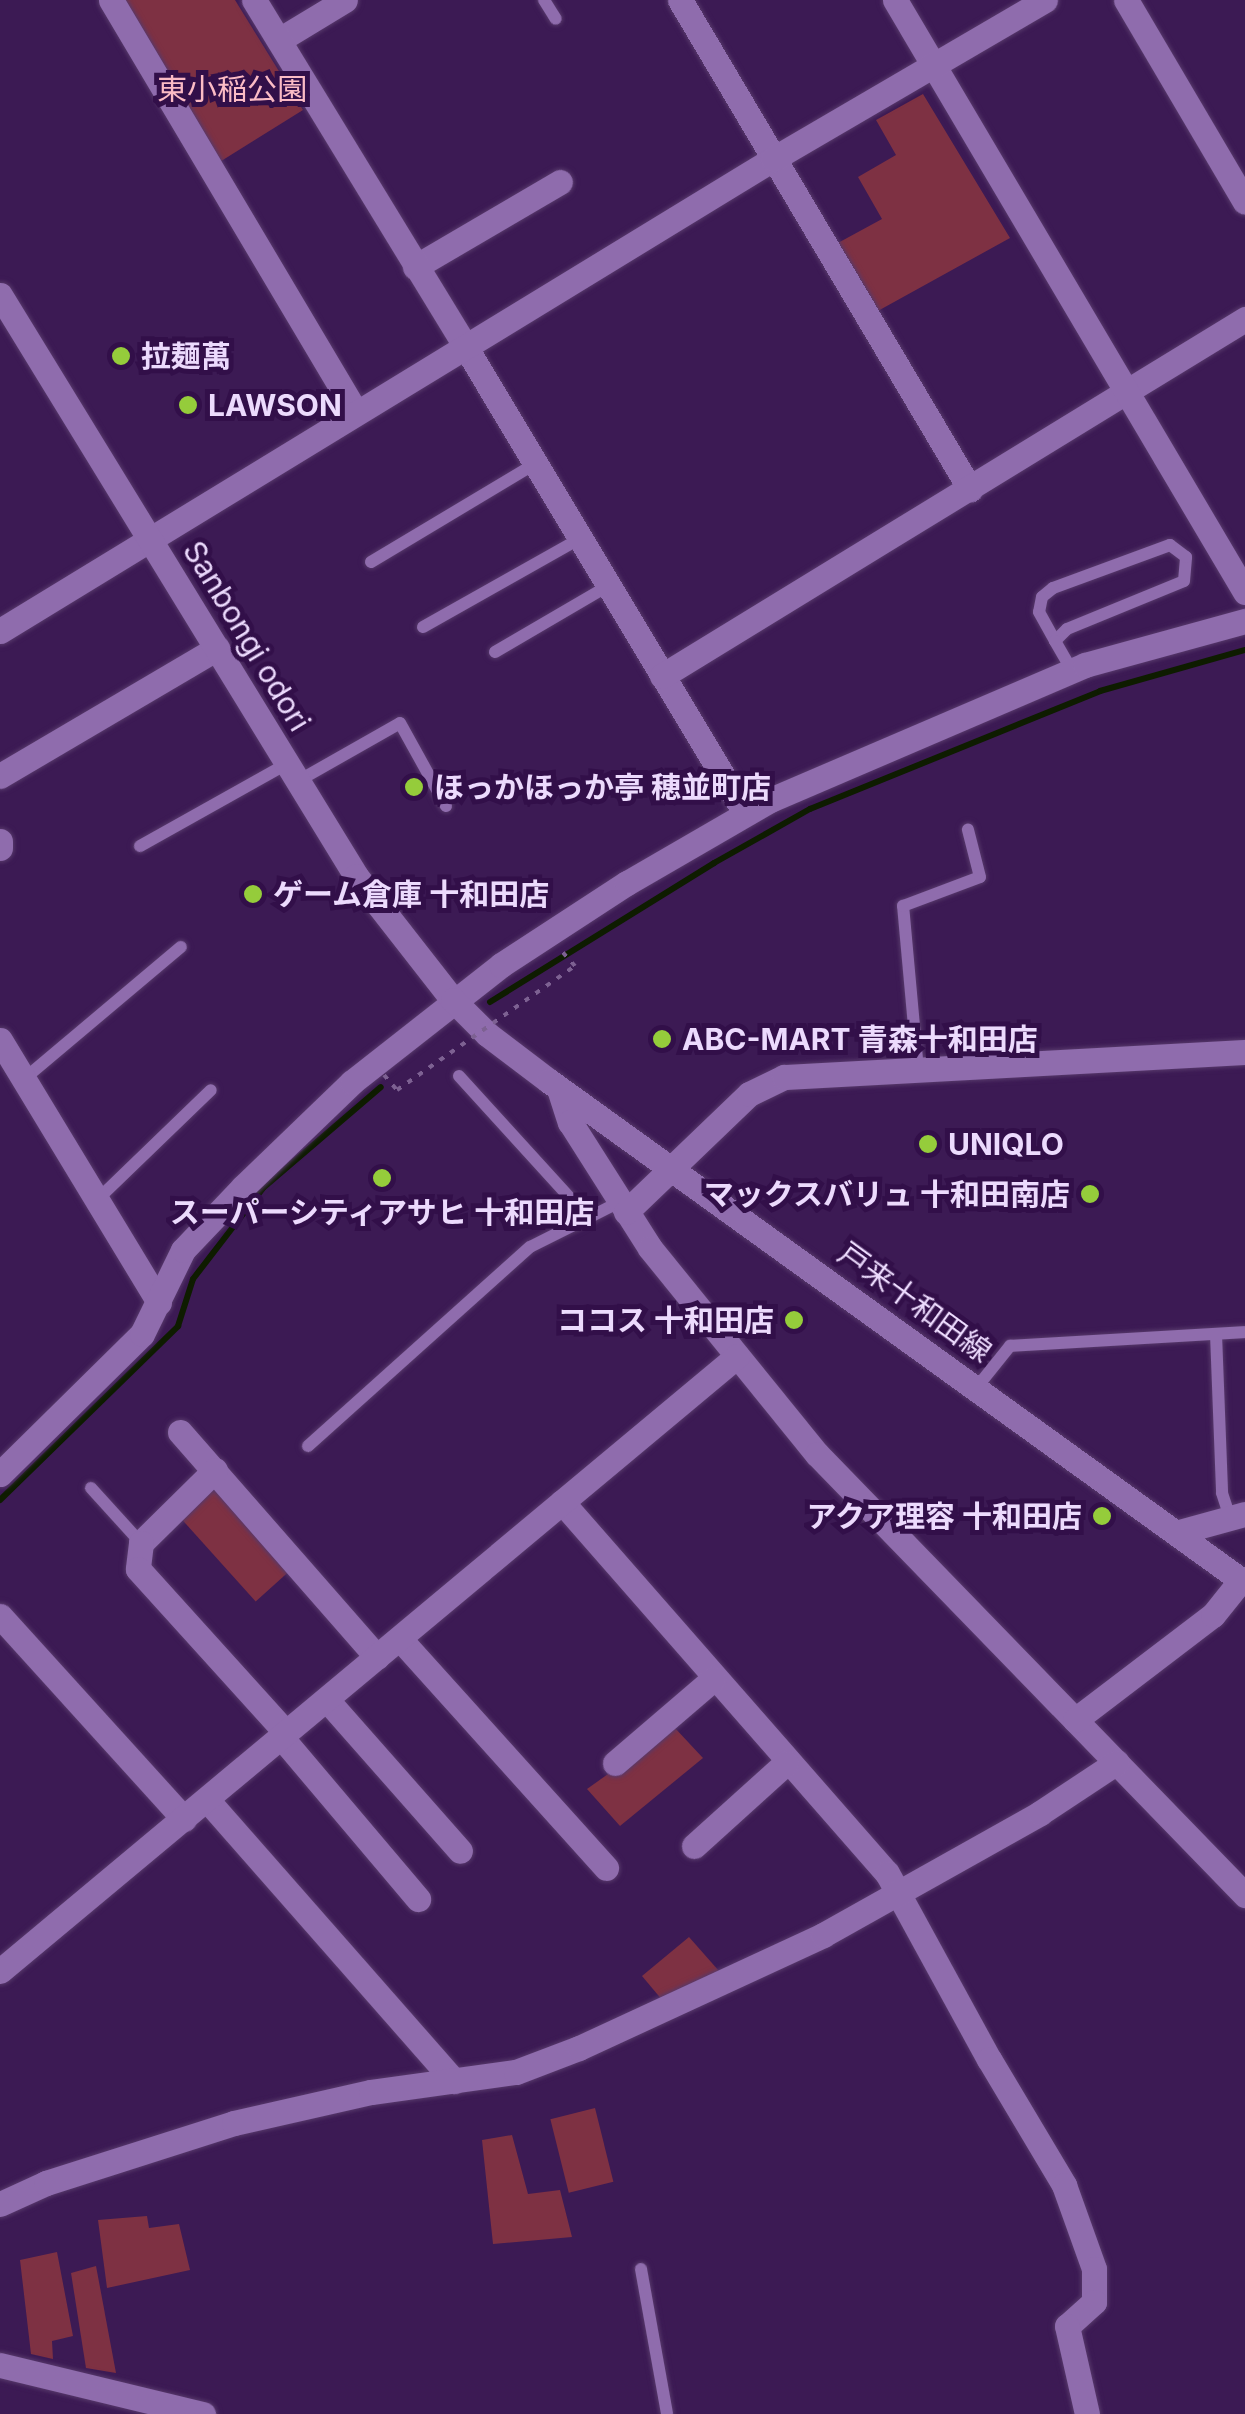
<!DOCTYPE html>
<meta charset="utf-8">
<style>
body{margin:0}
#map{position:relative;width:1245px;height:2414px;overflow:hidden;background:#3c1a54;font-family:Inter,"Noto Sans JP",sans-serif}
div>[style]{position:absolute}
.green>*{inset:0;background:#7e3143;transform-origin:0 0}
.stream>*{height:6px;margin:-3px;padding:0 3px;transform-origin:3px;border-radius:3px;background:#0e1c00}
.roads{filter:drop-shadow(0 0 2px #57396b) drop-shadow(0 0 2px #57396b)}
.service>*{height:12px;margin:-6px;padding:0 6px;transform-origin:6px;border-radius:6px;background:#8f6cad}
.minor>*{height:25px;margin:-12.5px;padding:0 12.5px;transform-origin:12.5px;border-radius:12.5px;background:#8f6cad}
.tertiary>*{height:25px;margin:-12.5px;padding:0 12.5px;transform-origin:12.5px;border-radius:12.5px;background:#8f6cad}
.secondary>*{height:25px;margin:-12.5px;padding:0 12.5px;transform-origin:12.5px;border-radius:12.5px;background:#8f6cad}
.path-bridge>*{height:4px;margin-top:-2px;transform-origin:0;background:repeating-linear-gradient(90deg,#7d6192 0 5px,transparent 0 13px)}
.dots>*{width:28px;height:28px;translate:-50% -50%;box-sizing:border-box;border:5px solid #320f49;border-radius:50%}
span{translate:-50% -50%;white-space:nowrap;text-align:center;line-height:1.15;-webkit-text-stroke:10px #320f49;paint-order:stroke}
.park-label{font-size:30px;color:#fbbbc5}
.poi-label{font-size:30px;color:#ecdafd;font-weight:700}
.left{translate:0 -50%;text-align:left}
.right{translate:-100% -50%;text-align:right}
.street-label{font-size:30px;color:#ecdafd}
</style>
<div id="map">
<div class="green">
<i style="clip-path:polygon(125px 0,235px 0,303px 110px,218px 163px)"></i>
<i style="clip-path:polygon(923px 94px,1010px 238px,876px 312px,836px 244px,882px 219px,858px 177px,896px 155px,876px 120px)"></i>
<i style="left:215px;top:1486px;width:113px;height:47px;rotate:48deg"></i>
<i style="clip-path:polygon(674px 1727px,703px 1758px,620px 1826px,587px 1789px)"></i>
<i style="clip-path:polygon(689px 1937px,719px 1971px,663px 2001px,642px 1976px)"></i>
<i style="left:595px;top:2108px;width:76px;height:46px;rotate:76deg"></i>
<i style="clip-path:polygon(512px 2135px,528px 2194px,560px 2190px,572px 2237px,493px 2244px,482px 2140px)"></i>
<i style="clip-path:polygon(147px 2216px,149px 2228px,179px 2224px,190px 2270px,107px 2288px,98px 2220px)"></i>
<i style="clip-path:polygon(57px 2252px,73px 2336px,52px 2341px,53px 2359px,31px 2354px,20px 2260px)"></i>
<i style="clip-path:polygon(96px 2266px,116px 2373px,86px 2368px,71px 2273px)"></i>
</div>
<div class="stream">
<i style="left:490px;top:1002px;width:264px;rotate:-31.8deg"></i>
<i style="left:714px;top:863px;width:110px;rotate:-29.4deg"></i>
<i style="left:810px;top:809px;width:313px;rotate:-22.1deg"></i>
<i style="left:1100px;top:691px;width:151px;rotate:-15.8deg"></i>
<i style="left:0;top:1500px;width:249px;rotate:-44.3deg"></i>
<i style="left:178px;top:1326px;width:49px;rotate:-72.3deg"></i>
<i style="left:193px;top:1279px;width:115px;rotate:-52.4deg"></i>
<i style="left:263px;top:1188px;width:155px;rotate:-40.6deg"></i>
</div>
<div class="roads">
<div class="service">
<i style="left:544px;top:0;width:22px;rotate:58deg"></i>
<i style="left:371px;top:562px;width:191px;rotate:-30.9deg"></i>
<i style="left:423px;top:627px;width:179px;rotate:-29.4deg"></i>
<i style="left:1055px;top:641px;width:17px;rotate:-45deg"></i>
<i style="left:1067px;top:629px;width:126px;rotate:-22.3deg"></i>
<i style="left:1184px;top:581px;width:24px;rotate:-85deg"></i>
<i style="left:1186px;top:557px;width:20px;rotate:-143deg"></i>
<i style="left:1170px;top:545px;width:125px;rotate:159.8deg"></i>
<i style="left:1053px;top:588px;width:14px;rotate:141deg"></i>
<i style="left:1042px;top:597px;width:15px;rotate:101deg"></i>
<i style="left:1039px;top:612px;width:33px;rotate:61deg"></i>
<i style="left:1055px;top:641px;width:34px;rotate:60deg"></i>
<i style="left:495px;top:652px;width:131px;rotate:-30.3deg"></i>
<i style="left:298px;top:781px;width:117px;rotate:-29.6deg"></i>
<i style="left:400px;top:723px;width:95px;rotate:61deg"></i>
<i style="left:140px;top:846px;width:168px;rotate:-29.2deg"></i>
<i style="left:918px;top:1070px;width:165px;rotate:-95.2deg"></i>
<i style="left:903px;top:906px;width:82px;rotate:-20.6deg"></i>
<i style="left:980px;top:877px;width:49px;rotate:-104.3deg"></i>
<i style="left:459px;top:1076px;width:192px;rotate:47.7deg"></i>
<i style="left:588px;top:1218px;width:36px;rotate:-27deg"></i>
<i style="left:24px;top:1079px;width:205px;rotate:-40.1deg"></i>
<i style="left:97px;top:1200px;width:158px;rotate:-44deg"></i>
<i style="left:1216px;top:1334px;width:159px;rotate:87.8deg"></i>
<i style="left:1222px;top:1493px;width:26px;rotate:72deg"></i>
<i style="left:977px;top:1387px;width:53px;rotate:-51.2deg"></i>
<i style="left:1010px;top:1346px;width:235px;rotate:-3.4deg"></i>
<i style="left:308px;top:1446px;width:298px;rotate:-41.9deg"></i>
<i style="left:530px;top:1247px;width:65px;rotate:-26.6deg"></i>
<i style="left:91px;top:1488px;width:74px;rotate:47.7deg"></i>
<i style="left:641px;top:2269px;width:147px;rotate:79.8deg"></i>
</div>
<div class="minor">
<i style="left:111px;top:0;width:480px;rotate:59.3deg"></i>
<i style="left:680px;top:0;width:569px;rotate:59.33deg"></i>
<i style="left:1126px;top:0;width:234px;rotate:59.5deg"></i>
<i style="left:279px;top:40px;width:77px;rotate:-31.2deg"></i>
<i style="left:415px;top:267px;width:168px;rotate:-30.4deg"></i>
<i style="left:465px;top:346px;width:545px;rotate:59.05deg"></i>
<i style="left:662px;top:676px;width:684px;rotate:-31.48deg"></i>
<i style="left:0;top:776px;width:252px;rotate:-30.5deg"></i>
<i style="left:0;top:841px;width:7px;rotate:90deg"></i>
<i style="left:0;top:1040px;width:307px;rotate:58.8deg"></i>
<i style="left:559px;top:1089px;width:35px;rotate:72deg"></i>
<i style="left:570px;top:1122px;width:149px;rotate:57.6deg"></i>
<i style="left:650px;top:1248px;width:265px;rotate:51deg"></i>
<i style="left:817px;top:1454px;width:615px;rotate:45.86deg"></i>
<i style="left:626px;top:1212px;width:170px;rotate:-43.8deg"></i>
<i style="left:749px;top:1094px;width:39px;rotate:-26deg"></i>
<i style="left:784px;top:1077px;width:462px;rotate:-3.1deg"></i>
<i style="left:180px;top:1432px;width:299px;rotate:48.8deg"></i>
<i style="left:215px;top:1470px;width:104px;rotate:135.4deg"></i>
<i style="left:141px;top:1543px;width:26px;rotate:97deg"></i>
<i style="left:138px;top:1569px;width:222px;rotate:47.9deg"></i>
<i style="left:562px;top:1502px;width:493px;rotate:48.8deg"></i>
<i style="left:887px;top:1873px;width:212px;rotate:61.3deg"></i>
<i style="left:989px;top:2059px;width:147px;rotate:59.2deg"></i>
<i style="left:1064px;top:2185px;width:89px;rotate:70.3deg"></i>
<i style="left:1094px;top:2269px;width:33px;rotate:90deg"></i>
<i style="left:1094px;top:2302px;width:36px;rotate:138deg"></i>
<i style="left:1067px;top:2326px;width:90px;rotate:77.2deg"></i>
<i style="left:1179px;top:1532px;width:68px;rotate:-15.3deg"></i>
<i style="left:0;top:1616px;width:274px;rotate:47.8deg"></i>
<i style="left:400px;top:1639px;width:308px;rotate:48deg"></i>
<i style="left:327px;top:1700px;width:201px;rotate:48.6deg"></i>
<i style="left:1075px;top:1720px;width:173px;rotate:-37.3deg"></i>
<i style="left:1213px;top:1615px;width:45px;rotate:-51.3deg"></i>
<i style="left:282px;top:1738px;width:211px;rotate:49.8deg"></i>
<i style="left:615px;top:1763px;width:129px;rotate:-40.6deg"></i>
<i style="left:208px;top:1801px;width:373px;rotate:48.7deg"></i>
<i style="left:694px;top:1846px;width:124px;rotate:-42.1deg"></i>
<i style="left:0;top:1971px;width:960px;rotate:-39.84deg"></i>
<i style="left:0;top:2204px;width:51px;rotate:-24.5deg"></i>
<i style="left:46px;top:2183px;width:197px;rotate:-17.7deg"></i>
<i style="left:234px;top:2123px;width:140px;rotate:-12.8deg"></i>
<i style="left:371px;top:2092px;width:146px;rotate:-7.9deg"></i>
<i style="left:516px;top:2072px;width:67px;rotate:-20.9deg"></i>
<i style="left:579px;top:2048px;width:269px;rotate:-24.8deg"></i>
<i style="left:823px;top:1935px;width:249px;rotate:-29.3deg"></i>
<i style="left:1040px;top:1813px;width:92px;rotate:-33.5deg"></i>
</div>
<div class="tertiary">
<i style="left:254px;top:0;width:405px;rotate:58.6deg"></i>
<i style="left:895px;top:0;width:688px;rotate:59.41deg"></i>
<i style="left:0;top:631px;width:906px;rotate:-31.41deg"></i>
<i style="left:773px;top:159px;width:315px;rotate:-30.3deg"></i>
<i style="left:0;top:1474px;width:199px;rotate:-44.6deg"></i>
<i style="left:142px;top:1334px;width:93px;rotate:-64deg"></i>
<i style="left:183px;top:1250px;width:87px;rotate:-46.4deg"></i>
<i style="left:243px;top:1187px;width:151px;rotate:-43.9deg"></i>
<i style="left:352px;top:1082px;width:189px;rotate:-38.1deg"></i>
<i style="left:501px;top:965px;width:150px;rotate:-33.1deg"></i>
<i style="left:627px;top:883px;width:165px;rotate:-30.1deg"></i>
<i style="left:770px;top:800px;width:343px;rotate:-23.2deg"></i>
<i style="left:1085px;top:665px;width:166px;rotate:-15.4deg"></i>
<i style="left:0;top:2365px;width:209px;rotate:13.6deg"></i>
</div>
<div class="secondary">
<i style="left:0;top:295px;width:681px;rotate:58.5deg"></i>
<i style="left:356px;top:876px;width:157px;rotate:52deg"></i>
<i style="left:453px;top:1000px;width:48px;rotate:45deg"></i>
<i style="left:487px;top:1034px;width:78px;rotate:37.2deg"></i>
<i style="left:549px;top:1081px;width:858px;rotate:35.8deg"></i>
</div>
</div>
<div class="path-bridge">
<i style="left:384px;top:1075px;width:20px;rotate:49deg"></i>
<i style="left:397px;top:1090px;width:217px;rotate:-34.9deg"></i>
<i style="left:575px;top:966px;width:24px;rotate:-132deg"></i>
</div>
<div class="dots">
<i style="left:121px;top:356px;background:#95cc3b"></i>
<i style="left:188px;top:405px;background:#95cc3b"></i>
<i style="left:414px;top:787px;background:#95cc3b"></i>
<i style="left:253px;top:894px;background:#95cc3b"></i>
<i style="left:662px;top:1039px;background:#95cc3b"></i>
<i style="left:928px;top:1144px;background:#95cc3b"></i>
<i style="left:382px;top:1178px;background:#95cc3b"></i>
<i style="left:1090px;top:1194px;background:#95cc3b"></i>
<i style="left:794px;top:1320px;background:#95cc3b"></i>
<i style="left:1102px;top:1516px;background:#95cc3b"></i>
</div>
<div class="park-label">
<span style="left:232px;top:89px">東小稲公園</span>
</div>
<div class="poi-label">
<span class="left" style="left:141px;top:356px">拉麺萬</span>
<span class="left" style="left:208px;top:405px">LAWSON</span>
<span class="left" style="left:434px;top:787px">ほっかほっか亭 穂並町店</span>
<span class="left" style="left:273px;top:894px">ゲーム倉庫 十和田店</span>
<span class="left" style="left:682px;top:1039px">ABC-MART 青森十和田店</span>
<span class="left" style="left:948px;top:1144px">UNIQLO</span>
<span class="right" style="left:1070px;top:1194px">マックスバリュ 十和田南店</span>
<span style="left:382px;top:1212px">スーパーシティアサヒ 十和田店</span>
<span class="right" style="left:774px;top:1320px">ココス 十和田店</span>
<span class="right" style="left:1082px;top:1516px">アクア理容 十和田店</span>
</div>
<div class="street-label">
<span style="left:247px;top:636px;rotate:59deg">Sanbongi odori</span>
<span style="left:915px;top:1302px;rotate:36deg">戸来十和田線</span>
</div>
</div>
